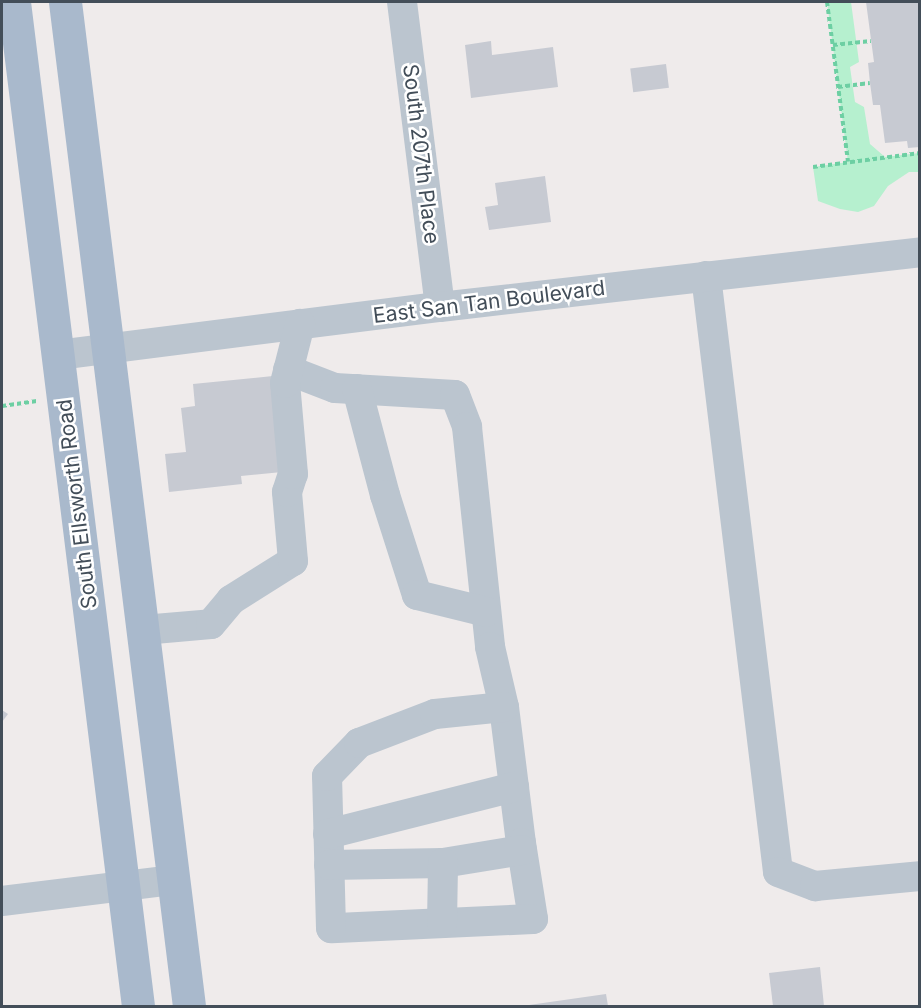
<!DOCTYPE html>
<style>
body{margin:0}
#map{position:relative;width:921px;height:1008px;overflow:hidden;background:#efebeb;font-family:Inter,sans-serif}
div>[style]{position:absolute}
.green>*{inset:0;background:#b6f0cf}
.building>*{inset:0;background:#c7cad2;transform-origin:0 0}
.path>*{height:4px;margin-top:-2px;transform-origin:0;background:repeating-linear-gradient(90deg,#6dcfa3 0 4.5px,transparent 0 7.5px)}
.minor>*{height:30px;margin:-15px;padding:0 15px;transform-origin:15px;border-radius:15px;background:#bbc5cf}
.major>*{height:33px;margin:-16.5px;padding:0 16.5px;transform-origin:16.5px;border-radius:16.5px;background:#a9b9cc}
span{translate:-50% -50%;white-space:nowrap;text-align:center;line-height:1.15;-webkit-text-stroke:5px #fff;paint-order:stroke}
.street-label{font-size:21px;color:#434e59}
.frame{position:absolute;inset:0;border:3px solid #434e59;pointer-events:none}
</style>
<div id="map">
<div class="green">
<i style="clip-path:polygon(827px 2px,851px 2px,859px 62px,850px 67px,855px 102px,864px 107px,870px 144px,885px 157px,919px 153px,919px 172px,909px 172px,888px 186px,874px 206px,858px 212px,840px 209px,818px 201px,813px 167px,848px 162px)"></i>
</div>
<div class="building">
<i style="clip-path:polygon(866px 2px,920px 2px,920px 147px,908px 148px,907px 141px,885px 143px,880px 105px,873px 105px,870px 83px,868px 63px,874px 62px)"></i>
<i style="clip-path:polygon(491px 41px,492px 55px,553px 47px,558px 87px,471px 98px,465px 45px)"></i>
<i style="left:666px;top:64px;width:24px;height:36px;rotate:83deg"></i>
<i style="clip-path:polygon(545px 176px,551px 222px,489px 230px,485px 207px,498px 205px,495px 183px)"></i>
<i style="clip-path:polygon(273px 376px,282px 472px,241px 476px,242px 484px,169px 492px,165px 454px,186px 452px,181px 408px,195px 406px,193px 384px)"></i>
<i style="clip-path:polygon(2px 710px,8px 714px,2px 722px)"></i>
<i style="clip-path:polygon(820px 967px,824px 1006px,773px 1006px,769px 973px)"></i>
<i style="clip-path:polygon(606px 994px,608px 1006px,529px 1006px,529px 1005px)"></i>
</div>
<div class="path">
<i style="left:827px;top:2px;width:161px;rotate:82.5deg"></i>
<i style="left:833px;top:45px;width:38px;rotate:-6deg"></i>
<i style="left:838px;top:87px;width:32px;rotate:-7deg"></i>
<i style="left:813px;top:167px;width:108px;rotate:-7.5deg"></i>
<i style="left:2px;top:406px;width:37px;rotate:-8deg"></i>
</div>
<div class="minor">
<i style="left:402px;top:2px;width:307px;rotate:82.9deg"></i>
<i style="left:706px;top:276px;width:600px;rotate:83.11deg"></i>
<i style="left:778px;top:872px;width:40px;rotate:21deg"></i>
<i style="left:815px;top:886px;width:105px;rotate:-5.4deg"></i>
<i style="left:58px;top:355px;width:385px;rotate:-7.2deg"></i>
<i style="left:440px;top:307px;width:483px;rotate:-6.5deg"></i>
<i style="left:288px;top:370px;width:50px;rotate:21deg"></i>
<i style="left:335px;top:388px;width:120px;rotate:3.3deg"></i>
<i style="left:455px;top:395px;width:34px;rotate:69deg"></i>
<i style="left:467px;top:427px;width:221px;rotate:84deg"></i>
<i style="left:490px;top:647px;width:62px;rotate:76.9deg"></i>
<i style="left:504px;top:707px;width:137px;rotate:82.9deg"></i>
<i style="left:521px;top:843px;width:77px;rotate:81deg"></i>
<i style="left:533px;top:919px;width:202px;rotate:177.4deg"></i>
<i style="left:331px;top:928px;width:152px;rotate:-91.5deg"></i>
<i style="left:327px;top:776px;width:46px;rotate:-45.9deg"></i>
<i style="left:359px;top:743px;width:81px;rotate:-20.9deg"></i>
<i style="left:435px;top:714px;width:69px;rotate:-5.8deg"></i>
<i style="left:357px;top:389px;width:110px;rotate:75.2deg"></i>
<i style="left:385px;top:495px;width:105px;rotate:72.3deg"></i>
<i style="left:417px;top:595px;width:71px;rotate:13.8deg"></i>
<i style="left:143px;top:630px;width:68px;rotate:-5deg"></i>
<i style="left:211px;top:624px;width:31px;rotate:-50deg"></i>
<i style="left:231px;top:600px;width:73px;rotate:-32.2deg"></i>
<i style="left:293px;top:561px;width:69px;rotate:-95deg"></i>
<i style="left:287px;top:492px;width:19px;rotate:-72deg"></i>
<i style="left:293px;top:474px;width:91px;rotate:-95deg"></i>
<i style="left:285px;top:383px;width:61px;rotate:-75.7deg"></i>
<i style="left:328px;top:834px;width:192px;rotate:-14.2deg"></i>
<i style="left:329px;top:865px;width:114px;rotate:-1deg"></i>
<i style="left:443px;top:863px;width:80px;rotate:-9.3deg"></i>
<i style="left:2px;top:901px;width:173px;rotate:-7deg"></i>
<i style="left:442px;top:923px;width:60px;rotate:-89deg"></i>
</div>
<div class="major">
<i style="left:14px;top:2px;width:1012px;rotate:82.96deg"></i>
<i style="left:65px;top:2px;width:1012px;rotate:82.96deg"></i>
</div>
<div class="street-label">
<span style="left:421px;top:154px;rotate:83deg">South 207th Place</span>
<span style="left:489px;top:302px;rotate:-7deg">East San Tan Boulevard</span>
<span style="left:77px;top:504px;rotate:-97deg">South Ellsworth Road</span>
</div>
<div class="frame"></div>
</div>
